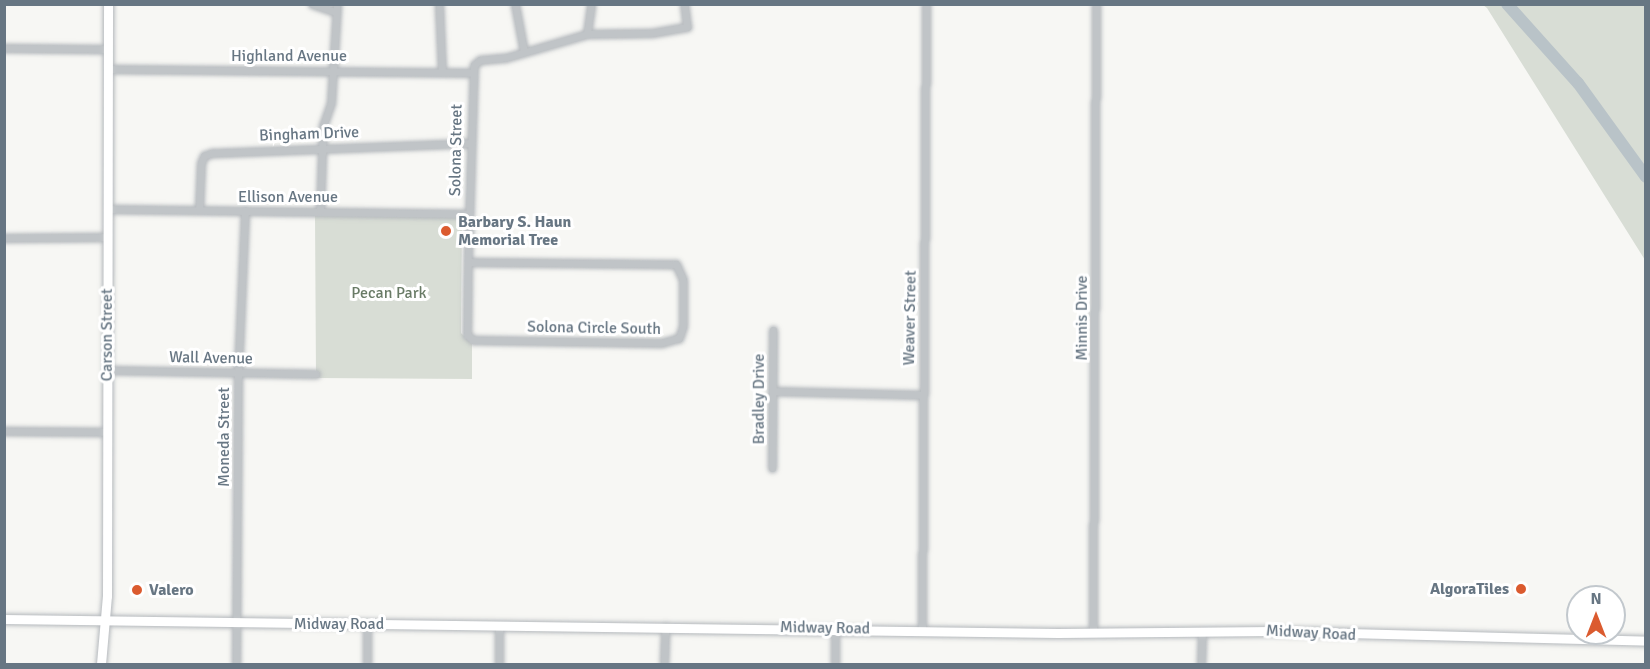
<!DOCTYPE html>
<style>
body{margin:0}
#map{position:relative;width:1650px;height:669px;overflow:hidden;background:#f7f7f4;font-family:Signika,sans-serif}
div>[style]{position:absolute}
.green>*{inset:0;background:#d8ddd5}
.river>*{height:12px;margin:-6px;padding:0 6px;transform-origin:6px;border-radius:6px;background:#b9c3c8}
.roads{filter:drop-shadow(0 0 2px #b5b9bd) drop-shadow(0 0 2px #b5b9bd)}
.street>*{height:7px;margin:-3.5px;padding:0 3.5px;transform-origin:3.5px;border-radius:3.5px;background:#c0c4c7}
.secondary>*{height:9px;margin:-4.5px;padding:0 4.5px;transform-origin:4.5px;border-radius:4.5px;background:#fff}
.dots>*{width:16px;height:16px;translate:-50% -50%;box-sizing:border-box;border:3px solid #fff;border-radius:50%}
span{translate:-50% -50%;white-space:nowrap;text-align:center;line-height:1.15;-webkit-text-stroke:6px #fff;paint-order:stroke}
.street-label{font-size:16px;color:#677683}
.poi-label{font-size:16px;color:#677683;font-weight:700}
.left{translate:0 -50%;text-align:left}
.right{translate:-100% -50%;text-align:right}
.park-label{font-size:16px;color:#697b66}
.frame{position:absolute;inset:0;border:6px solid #677683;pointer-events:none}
.north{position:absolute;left:1566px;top:585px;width:60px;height:60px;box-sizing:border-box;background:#fff;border:2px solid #c2c8cd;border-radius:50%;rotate:0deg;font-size:16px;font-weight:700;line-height:24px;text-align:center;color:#677683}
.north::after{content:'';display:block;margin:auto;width:21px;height:27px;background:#db5b2f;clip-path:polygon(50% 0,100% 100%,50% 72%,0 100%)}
</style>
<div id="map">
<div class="green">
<i style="clip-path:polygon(1483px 5px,1645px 5px,1645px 260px,1487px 8px)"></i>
<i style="clip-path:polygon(315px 216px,462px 217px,461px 333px,472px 344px,472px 379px,316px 378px)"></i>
</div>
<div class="river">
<i style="left:1507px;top:4px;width:106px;rotate:48.1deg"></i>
<i style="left:1578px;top:83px;width:116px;rotate:54.1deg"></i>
</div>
<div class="roads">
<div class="street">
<i style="left:312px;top:4px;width:24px;rotate:19deg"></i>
<i style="left:439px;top:4px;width:68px;rotate:87.5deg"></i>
<i style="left:515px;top:4px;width:49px;rotate:79.4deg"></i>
<i style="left:587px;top:34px;width:30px;rotate:-82deg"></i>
<i style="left:4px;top:48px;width:104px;rotate:0.6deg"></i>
<i style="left:108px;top:69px;width:362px;rotate:0.6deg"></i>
<i style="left:107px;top:209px;width:361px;rotate:0.8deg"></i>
<i style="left:199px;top:210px;width:47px;rotate:-87.6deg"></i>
<i style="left:201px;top:163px;width:8px;rotate:-67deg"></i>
<i style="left:204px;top:156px;width:9px;rotate:-21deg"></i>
<i style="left:212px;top:153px;width:258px;rotate:-2.2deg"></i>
<i style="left:320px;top:211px;width:85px;rotate:-88deg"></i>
<i style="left:323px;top:126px;width:24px;rotate:-71deg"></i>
<i style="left:331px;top:103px;width:99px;rotate:-86.5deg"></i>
<i style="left:4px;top:238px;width:103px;rotate:-0.6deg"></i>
<i style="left:468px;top:262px;width:208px;rotate:0.6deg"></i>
<i style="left:676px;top:264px;width:17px;rotate:66deg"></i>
<i style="left:683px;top:280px;width:46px;rotate:90deg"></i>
<i style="left:683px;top:326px;width:13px;rotate:108deg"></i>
<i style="left:679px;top:338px;width:18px;rotate:164deg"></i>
<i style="left:662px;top:343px;width:189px;rotate:-179.1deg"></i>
<i style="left:473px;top:340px;width:8px;rotate:-140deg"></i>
<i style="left:467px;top:335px;width:81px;rotate:-89.3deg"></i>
<i style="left:468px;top:254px;width:189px;rotate:-88.2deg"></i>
<i style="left:474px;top:65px;width:8px;rotate:-40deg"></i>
<i style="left:480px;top:60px;width:25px;rotate:-5deg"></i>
<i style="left:505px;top:58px;width:85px;rotate:-16.3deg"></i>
<i style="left:587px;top:34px;width:65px;rotate:-0.9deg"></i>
<i style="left:652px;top:33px;width:36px;rotate:-10deg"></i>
<i style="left:687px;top:27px;width:23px;rotate:-97deg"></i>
<i style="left:107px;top:370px;width:209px;rotate:1.1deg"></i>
<i style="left:772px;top:391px;width:151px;rotate:1.5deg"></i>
<i style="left:4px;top:431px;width:103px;rotate:0.6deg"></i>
<i style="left:772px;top:468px;width:138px;rotate:-89.6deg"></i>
<i style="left:367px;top:625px;width:39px;rotate:90deg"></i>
<i style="left:499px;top:625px;width:39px;rotate:90deg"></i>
<i style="left:835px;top:628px;width:36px;rotate:90deg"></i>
<i style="left:922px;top:631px;width:627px;rotate:-89.63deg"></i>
<i style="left:1093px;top:633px;width:629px;rotate:-89.73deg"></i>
<i style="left:236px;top:664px;width:292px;rotate:-89.6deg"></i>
<i style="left:238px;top:372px;width:162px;rotate:-87.5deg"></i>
<i style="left:664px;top:664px;width:38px;rotate:-88deg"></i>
<i style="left:1201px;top:664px;width:33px;rotate:-88deg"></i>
</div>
<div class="secondary">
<i style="left:4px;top:619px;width:1054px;rotate:0.76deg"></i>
<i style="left:1058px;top:633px;width:216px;rotate:-0.5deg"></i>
<i style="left:1274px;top:631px;width:372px;rotate:1.5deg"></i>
<i style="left:101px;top:664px;width:68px;rotate:-85deg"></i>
<i style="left:107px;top:596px;width:592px;rotate:-89.9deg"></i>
</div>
</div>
<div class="dots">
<i style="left:446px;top:231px;background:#db5b2f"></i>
<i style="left:1521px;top:589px;background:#db5b2f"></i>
<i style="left:137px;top:590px;background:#db5b2f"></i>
</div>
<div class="street-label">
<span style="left:289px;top:56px">Highland Avenue</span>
<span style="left:309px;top:134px;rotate:-2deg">Bingham Drive</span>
<span style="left:456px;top:150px;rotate:-89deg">Solona Street</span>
<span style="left:288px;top:197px">Ellison Avenue</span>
<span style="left:910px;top:318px;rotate:-89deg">Weaver Street</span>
<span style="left:1082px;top:318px;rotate:-90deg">Minnis Drive</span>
<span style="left:594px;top:328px;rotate:1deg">Solona Circle South</span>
<span style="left:107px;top:335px;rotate:-90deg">Carson Street</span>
<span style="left:211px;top:358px;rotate:1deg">Wall Avenue</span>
<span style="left:759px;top:399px;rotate:-90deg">Bradley Drive</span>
<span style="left:224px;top:437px;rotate:-90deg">Moneda Street</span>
<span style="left:339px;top:624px">Midway Road</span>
<span style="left:825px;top:628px;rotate:1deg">Midway Road</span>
<span style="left:1311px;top:633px;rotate:3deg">Midway Road</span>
</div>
<div class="poi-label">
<span class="left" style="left:458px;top:231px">Barbary S. Haun<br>Memorial Tree</span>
<span class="right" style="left:1509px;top:589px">AlgoraTiles</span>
<span class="left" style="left:149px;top:590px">Valero</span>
</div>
<div class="park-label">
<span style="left:389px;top:293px">Pecan Park</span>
</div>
<div class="frame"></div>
<div class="north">N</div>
</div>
